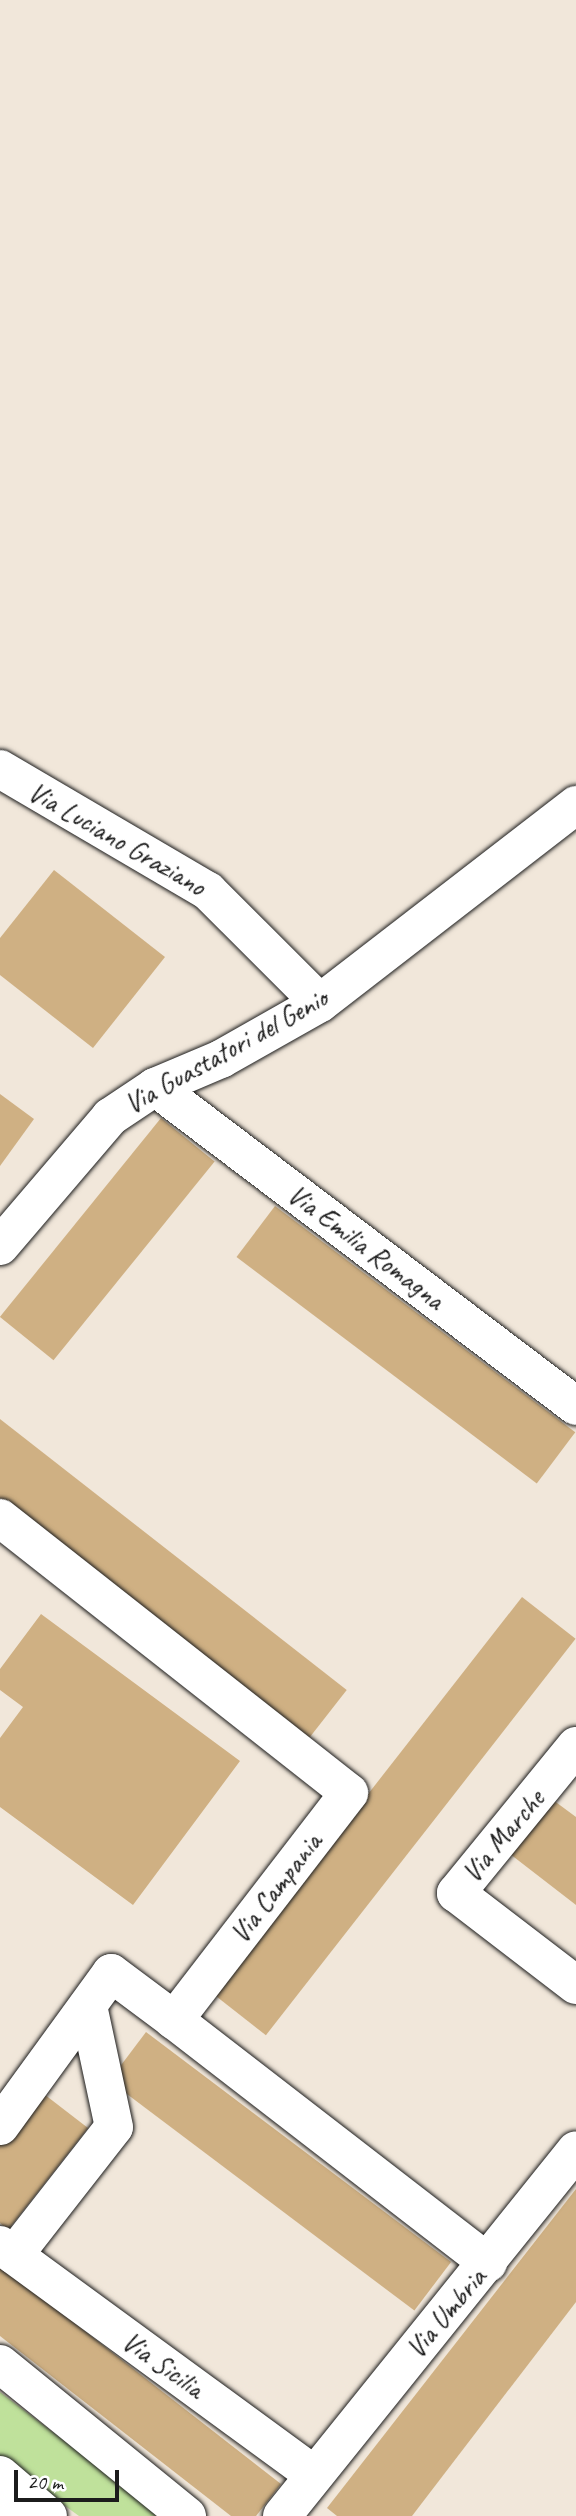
<!DOCTYPE html>
<style>
body{margin:0}
#map{position:relative;width:576px;height:2516px;overflow:hidden;background:#f1e7da;font-family:Caveat,sans-serif}
div>[style]{position:absolute}
.green>*{inset:0;background:#bfe19b}
.building>*{inset:0;background:#cfb083;transform-origin:0 0}
.roads{filter:drop-shadow(0 0 2px #1c1c1c) drop-shadow(0 0 2px #1c1c1c)}
.street>*{height:38px;margin:-19px;padding:0 19px;transform-origin:19px;border-radius:19px;background:#fff}
span{translate:-50% -50%;white-space:nowrap;text-align:center;line-height:1.15;-webkit-text-stroke:7px #fff;paint-order:stroke}
.street-label{font-size:28px;color:#1c1c1c}
.scale{position:absolute;left:14px;top:2470px;width:105px;height:32px;box-sizing:border-box;border:4px solid #1c1c1c;border-top:0;padding-left:9px;font-size:21px;line-height:24px;white-space:nowrap;color:#1c1c1c;-webkit-text-stroke:5px #fff;paint-order:stroke}
</style>
<div id="map">
<div class="green">
<i style="clip-path:polygon(0 2392px,158px 2512px,155px 2516px,79px 2516px,0 2459px)"></i>
</div>
<div class="building">
<i style="clip-path:polygon(54px 870px,165px 957px,93px 1048px,0 975px,0 938px)"></i>
<i style="clip-path:polygon(0 1094px,34px 1119px,0 1166px)"></i>
<i style="left:161px;top:1118px;width:69px;height:256px;rotate:39deg"></i>
<i style="left:275px;top:1206px;width:376px;height:64px;rotate:37deg"></i>
<i style="left:0;top:1419px;width:440px;height:74px;rotate:38deg"></i>
<i style="left:522px;top:1597px;width:68px;height:503px;rotate:38deg"></i>
<i style="clip-path:polygon(41px 1614px,240px 1761px,133px 1905px,0 1807px,0 1738px,23px 1707px,0 1690px,0 1669px)"></i>
<i style="clip-path:polygon(553px 1800px,576px 1817px,576px 1905px,510px 1854px)"></i>
<i style="left:146px;top:2032px;width:382px;height:61px;rotate:37deg"></i>
<i style="clip-path:polygon(40px 2091px,88px 2128px,8px 2230px,0 2223px,0 2142px)"></i>
<i style="clip-path:polygon(576px 2189px,576px 2302px,412px 2516px,337px 2516px,327px 2508px)"></i>
<i style="clip-path:polygon(0 2265px,281px 2484px,256px 2516px,231px 2516px,0 2336px)"></i>
</div>
<div class="roads">
<div class="street">
<i style="left:0;top:769px;width:241px;rotate:30.4deg"></i>
<i style="left:208px;top:891px;width:158px;rotate:45deg"></i>
<i style="left:155px;top:1087px;width:528px;rotate:37.15deg"></i>
<i style="left:0;top:1246px;width:170px;rotate:-49.5deg"></i>
<i style="left:110px;top:1117px;width:54px;rotate:-33.7deg"></i>
<i style="left:155px;top:1087px;width:72px;rotate:-23deg"></i>
<i style="left:221px;top:1059px;width:114px;rotate:-29.5deg"></i>
<i style="left:320px;top:1003px;width:324px;rotate:-37.7deg"></i>
<i style="left:0;top:1518px;width:444px;rotate:38.2deg"></i>
<i style="left:349px;top:1793px;width:287px;rotate:127.6deg"></i>
<i style="left:174px;top:2020px;width:397px;rotate:37.7deg"></i>
<i style="left:576px;top:1746px;width:190px;rotate:129.2deg"></i>
<i style="left:456px;top:1893px;width:151px;rotate:37.5deg"></i>
<i style="left:0;top:2126px;width:189px;rotate:-54deg"></i>
<i style="left:111px;top:1973px;width:79px;rotate:36.7deg"></i>
<i style="left:0;top:2245px;width:388px;rotate:36.2deg"></i>
<i style="left:14px;top:2255px;width:162px;rotate:-52deg"></i>
<i style="left:114px;top:2127px;width:124px;rotate:-102.1deg"></i>
<i style="left:0;top:2364px;width:241px;rotate:39.1deg"></i>
<i style="left:0;top:2475px;width:63px;rotate:40.5deg"></i>
<i style="left:0;top:2512px;width:6px;rotate:45deg"></i>
<i style="left:282px;top:2516px;width:469px;rotate:-51.2deg"></i>
</div>
</div>
<div class="street-label">
<span style="left:117px;top:839px;rotate:30deg">Via Luciano Graziano</span>
<span style="left:226px;top:1051px;rotate:-29deg">Via Guastatori del Genio</span>
<span style="left:366px;top:1247px;rotate:37deg">Via Emilia Romagna</span>
<span style="left:503px;top:1836px;rotate:-50deg">Via Marche</span>
<span style="left:276px;top:1888px;rotate:-52deg">Via Campania</span>
<span style="left:446px;top:2313px;rotate:-50deg">Via Umbria</span>
<span style="left:163px;top:2365px;rotate:36deg">Via Sicilia</span>
</div>
<div class="scale">20 m</div>
</div>
